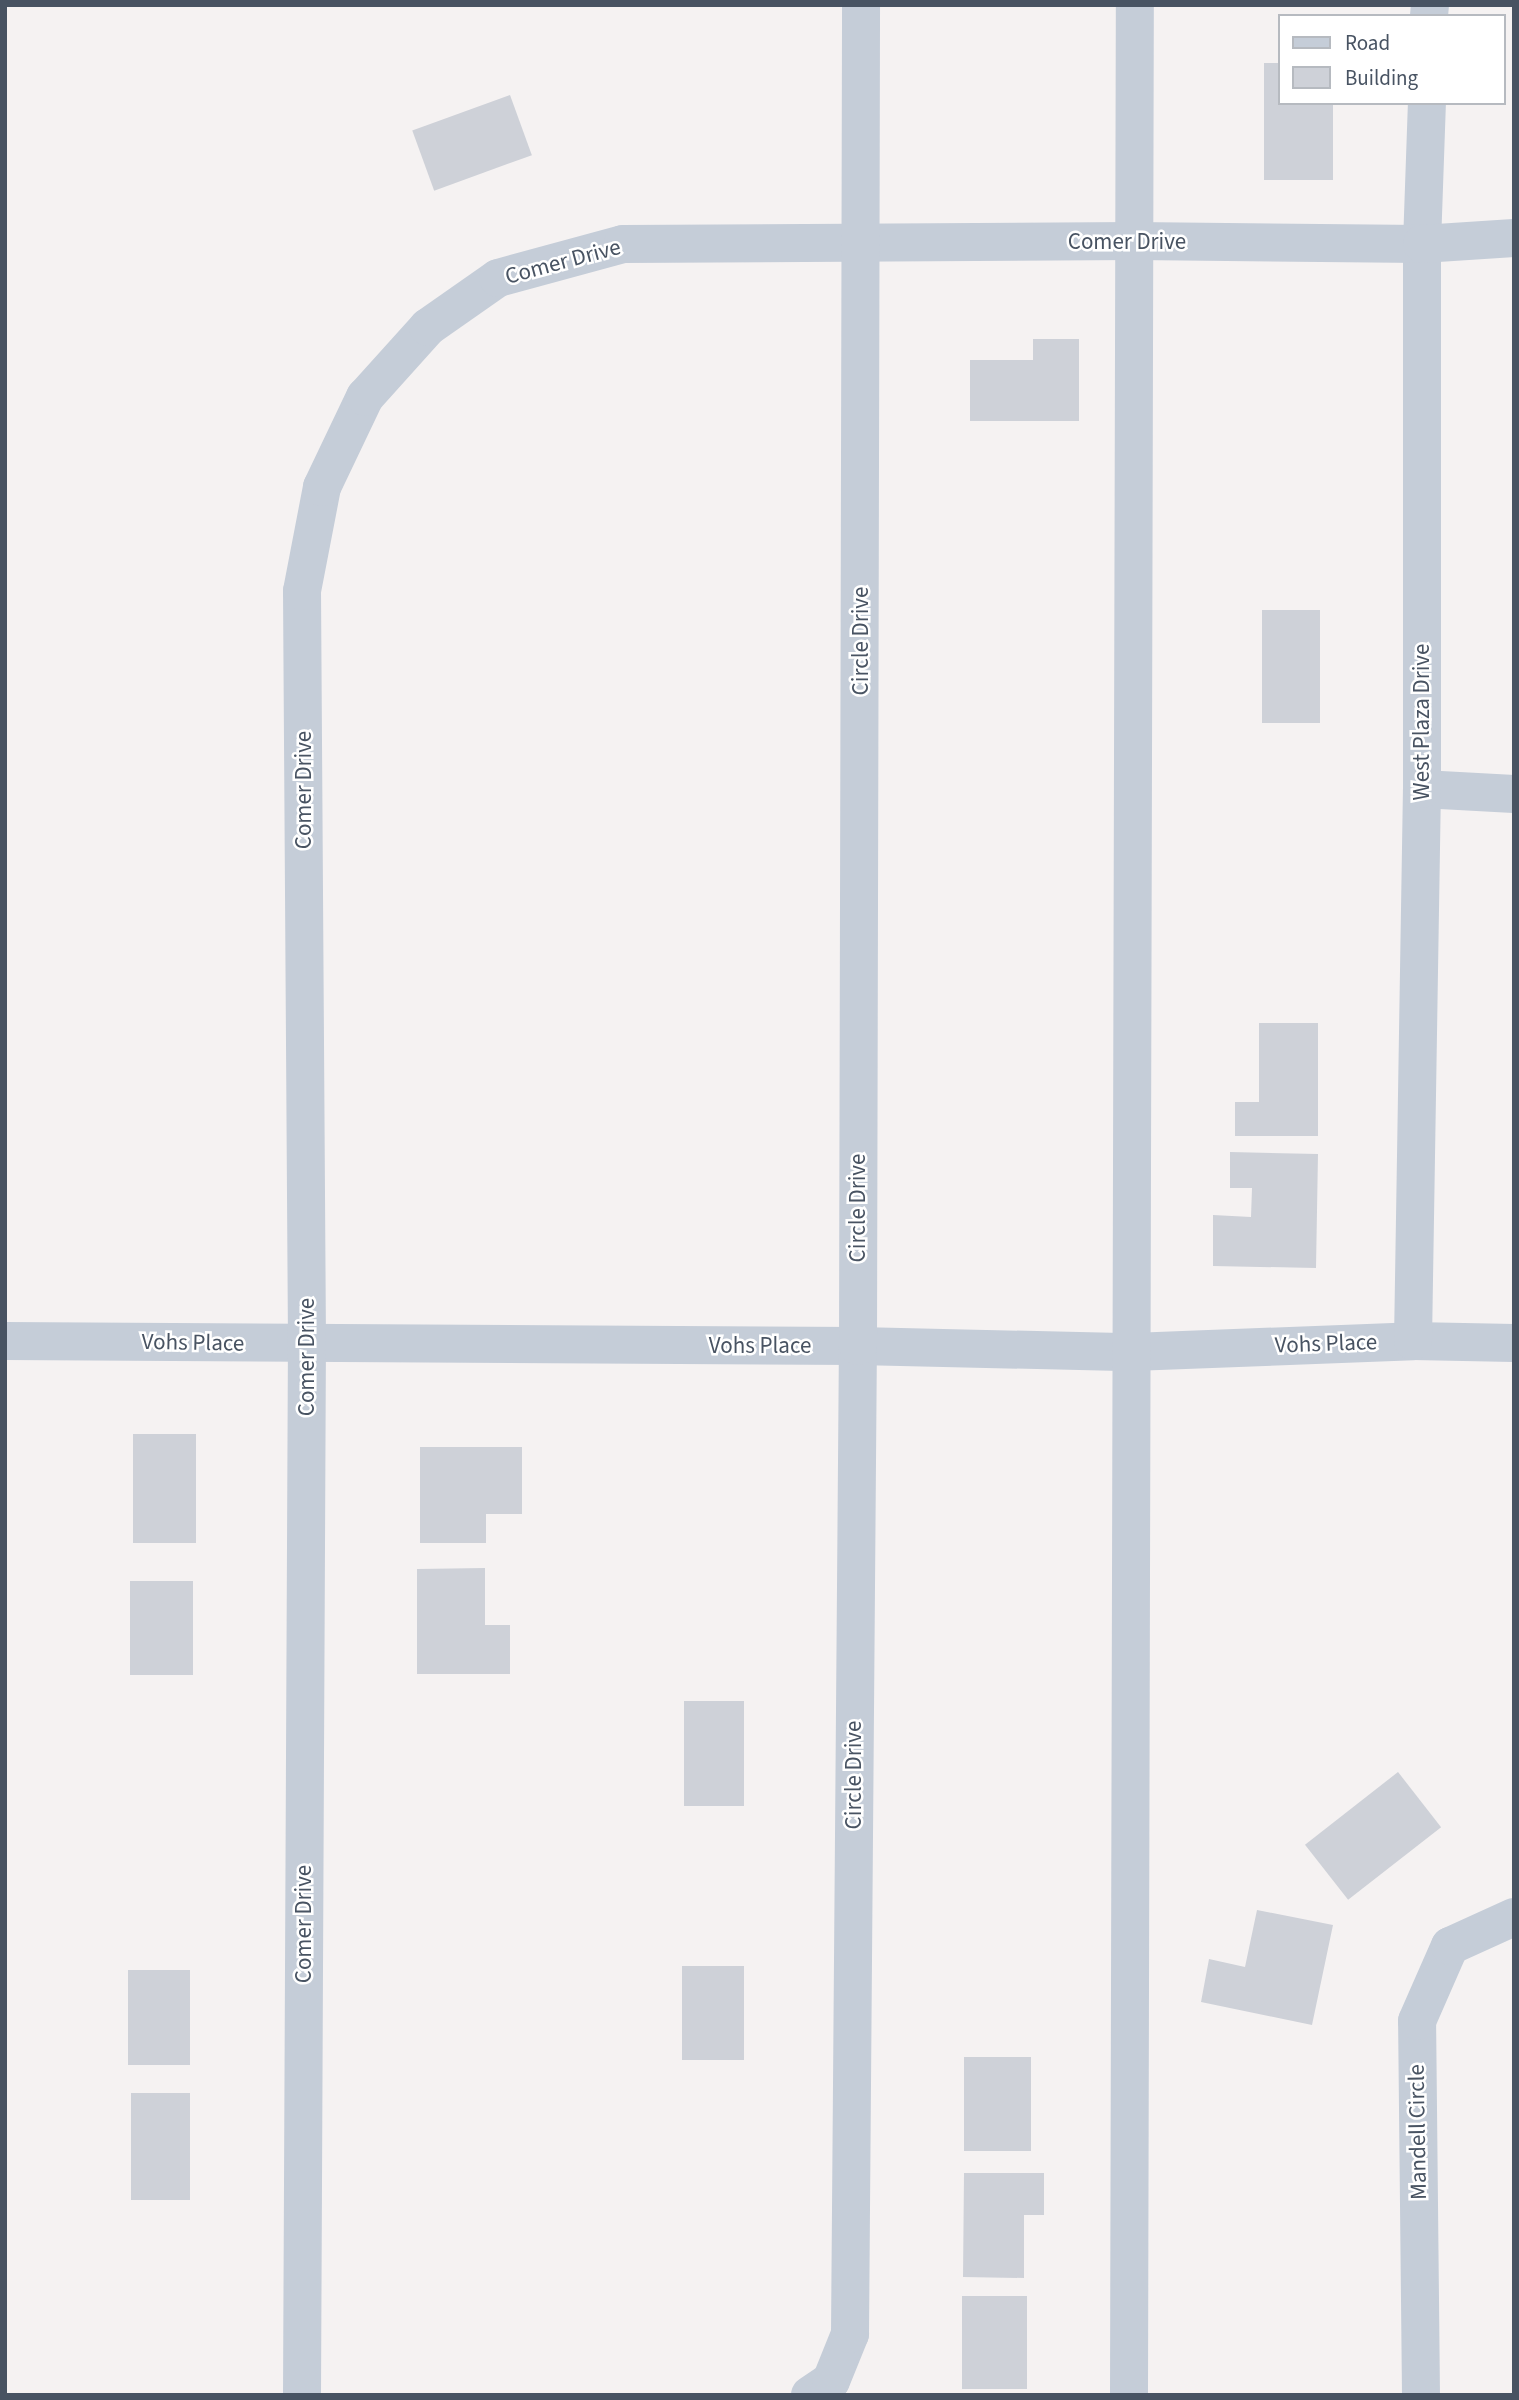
<!DOCTYPE html>
<style>
body{margin:0}
#map{position:relative;width:1519px;height:2400px;overflow:hidden;background:#f5f2f2;font-family:"Source Sans 3",sans-serif}
div>[style]{position:absolute}
.building>*{inset:0;background:#ced1d8;transform-origin:0 0}
.minor>*{height:38px;margin:-19px;padding:0 19px;transform-origin:19px;border-radius:19px;background:#c5cdd8}
span{translate:-50% -50%;white-space:nowrap;text-align:center;line-height:1.15;-webkit-text-stroke:5px #fff;paint-order:stroke}
.street-label{font-size:23px;color:#485362}
.frame{position:absolute;inset:0;border:7px solid #485362;pointer-events:none}
.legend{position:absolute;left:1278px;top:14px;width:228px;height:91px;box-sizing:border-box;background:#fff;border:2px solid #b6bac0;margin:0;padding:9px 12px;list-style:none;font-size:21px;color:#485362}
.legend li{display:flex;align-items:center;gap:14px;height:35px}
.legend b{width:35px;border:2px solid #b6bac0}
</style>
<div id="map">
<div class="building">
<i style="clip-path:polygon(1264px 63px,1279px 63px,1279px 103px,1333px 103px,1333px 180px,1264px 180px)"></i>
<i style="left:510px;top:95px;width:64px;height:104px;rotate:70deg"></i>
<i style="clip-path:polygon(1033px 339px,1079px 339px,1079px 421px,970px 421px,970px 360px,1033px 360px)"></i>
<i style="left:1262px;top:610px;width:58px;height:113px"></i>
<i style="clip-path:polygon(1259px 1023px,1318px 1023px,1318px 1136px,1235px 1136px,1235px 1102px,1259px 1102px)"></i>
<i style="clip-path:polygon(1230px 1152px,1318px 1154px,1316px 1268px,1213px 1266px,1213px 1215px,1251px 1217px,1252px 1188px,1230px 1188px)"></i>
<i style="left:133px;top:1434px;width:63px;height:109px"></i>
<i style="clip-path:polygon(420px 1447px,522px 1447px,522px 1514px,486px 1514px,486px 1543px,420px 1543px)"></i>
<i style="clip-path:polygon(485px 1568px,485px 1625px,510px 1625px,510px 1674px,417px 1674px,417px 1569px)"></i>
<i style="left:130px;top:1581px;width:63px;height:94px"></i>
<i style="left:684px;top:1701px;width:60px;height:105px"></i>
<i style="left:1398px;top:1772px;width:70px;height:118px;rotate:52deg"></i>
<i style="clip-path:polygon(1257px 1910px,1333px 1925px,1312px 2025px,1201px 2002px,1209px 1959px,1245px 1967px)"></i>
<i style="left:682px;top:1966px;width:62px;height:94px"></i>
<i style="left:128px;top:1970px;width:62px;height:95px"></i>
<i style="left:964px;top:2057px;width:67px;height:94px"></i>
<i style="left:131px;top:2093px;width:59px;height:107px"></i>
<i style="clip-path:polygon(964px 2173px,1044px 2173px,1044px 2215px,1024px 2215px,1024px 2278px,963px 2277px)"></i>
<i style="left:962px;top:2296px;width:65px;height:93px"></i>
</div>
<div class="minor">
<i style="left:1429px;top:16px;width:11px;rotate:-85deg"></i>
<i style="left:1422px;top:789px;width:92px;rotate:3.1deg"></i>
<i style="left:5px;top:1341px;width:853px;rotate:0.34deg"></i>
<i style="left:858px;top:1346px;width:274px;rotate:1.3deg"></i>
<i style="left:1132px;top:1352px;width:281px;rotate:-2.2deg"></i>
<i style="left:1413px;top:1341px;width:101px;rotate:1.1deg"></i>
<i style="left:1413px;top:1341px;width:552px;rotate:-89.07deg"></i>
<i style="left:1422px;top:789px;width:545px;rotate:-90deg"></i>
<i style="left:1422px;top:244px;width:141px;rotate:-88deg"></i>
<i style="left:302px;top:2395px;width:1051px;rotate:-89.73deg"></i>
<i style="left:307px;top:1344px;width:753px;rotate:-90.38deg"></i>
<i style="left:302px;top:591px;width:106px;rotate:-79.1deg"></i>
<i style="left:322px;top:487px;width:100px;rotate:-64.5deg"></i>
<i style="left:365px;top:397px;width:94px;rotate:-48deg"></i>
<i style="left:428px;top:327px;width:85px;rotate:-35deg"></i>
<i style="left:498px;top:278px;width:130px;rotate:-15.2deg"></i>
<i style="left:623px;top:244px;width:512px;rotate:-0.34deg"></i>
<i style="left:1135px;top:241px;width:287px;rotate:0.6deg"></i>
<i style="left:1422px;top:244px;width:92px;rotate:-3.7deg"></i>
<i style="left:810px;top:2395px;width:25px;rotate:-34deg"></i>
<i style="left:831px;top:2381px;width:51px;rotate:-68deg"></i>
<i style="left:850px;top:2334px;width:988px;rotate:-89.54deg"></i>
<i style="left:858px;top:1346px;width:1341px;rotate:-89.87deg"></i>
<i style="left:1129px;top:2395px;width:2390px;rotate:-89.86deg"></i>
<i style="left:1421px;top:2395px;width:374px;rotate:-90.6deg"></i>
<i style="left:1417px;top:2021px;width:82px;rotate:-66.3deg"></i>
<i style="left:1450px;top:1946px;width:70px;rotate:-24.4deg"></i>
</div>
<div class="street-label">
<span style="left:1127px;top:242px">Comer Drive</span>
<span style="left:563px;top:262px;rotate:-15deg">Comer Drive</span>
<span style="left:861px;top:641px;rotate:-90deg">Circle Drive</span>
<span style="left:1422px;top:722px;rotate:-90deg">West Plaza Drive</span>
<span style="left:304px;top:790px;rotate:-90deg">Comer Drive</span>
<span style="left:858px;top:1208px;rotate:-90deg">Circle Drive</span>
<span style="left:193px;top:1343px;rotate:1deg">Vohs Place</span>
<span style="left:1326px;top:1344px;rotate:-2deg">Vohs Place</span>
<span style="left:760px;top:1346px">Vohs Place</span>
<span style="left:307px;top:1357px;rotate:-90deg">Comer Drive</span>
<span style="left:854px;top:1775px;rotate:-90deg">Circle Drive</span>
<span style="left:304px;top:1924px;rotate:-90deg">Comer Drive</span>
<span style="left:1418px;top:2132px;rotate:-91deg">Mandell Circle</span>
</div>
<div class="frame"></div>
<ul class="legend">
<li><b style="height:9px;background:#c5cdd8"></b>Road</li>
<li><b style="height:19px;background:#ced1d8"></b>Building</li>
</ul>
</div>
